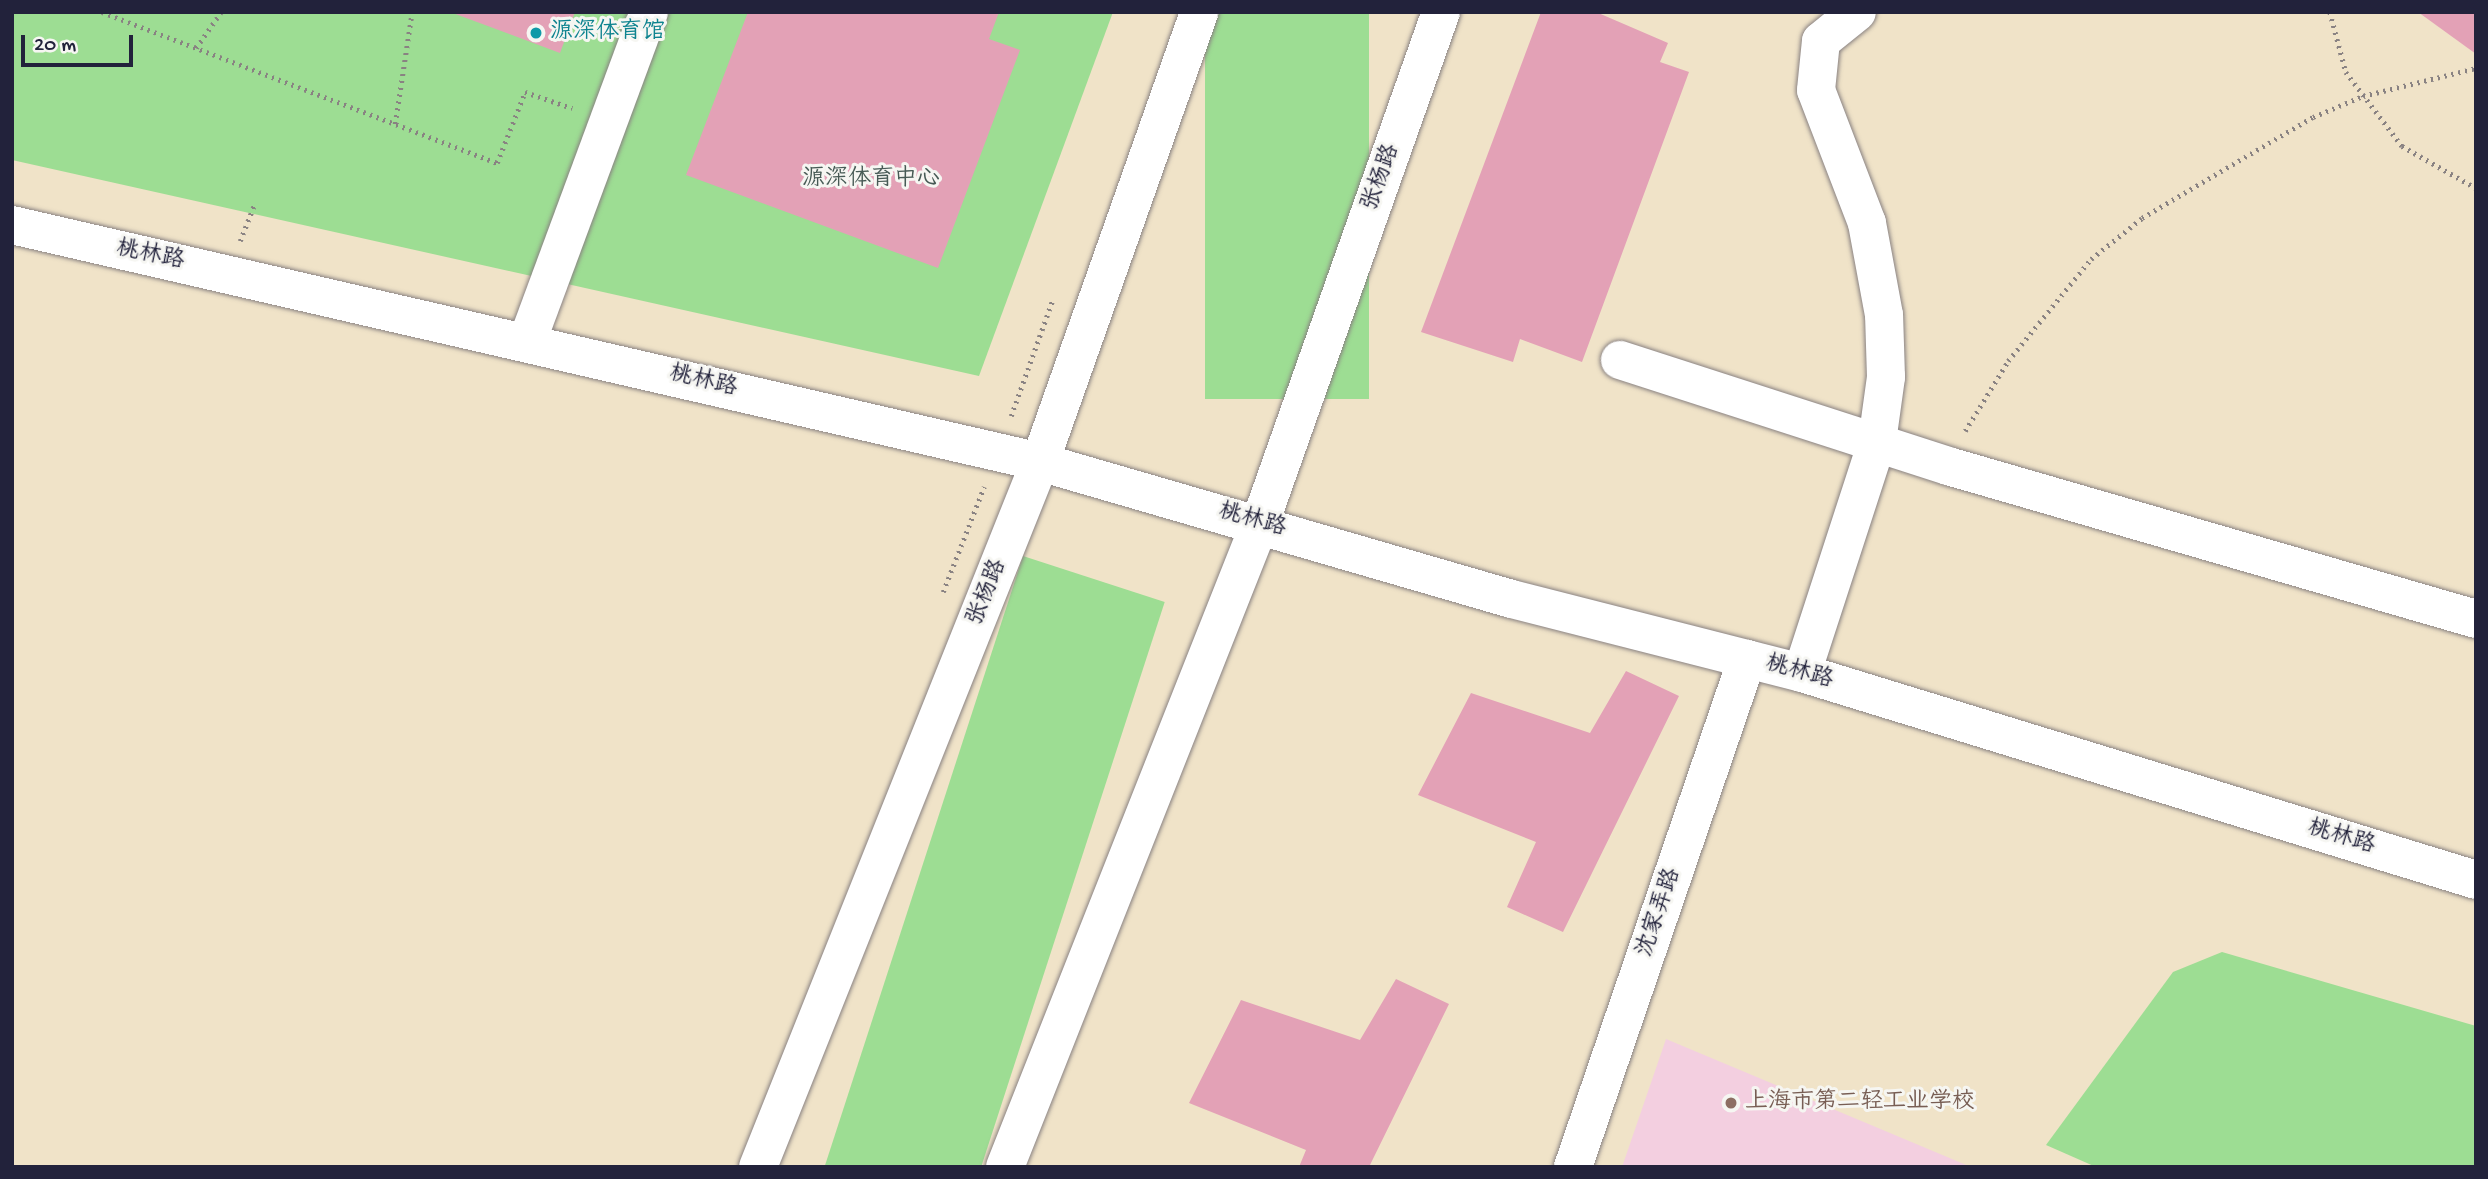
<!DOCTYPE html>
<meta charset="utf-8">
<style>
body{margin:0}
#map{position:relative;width:2488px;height:1179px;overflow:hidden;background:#f0e3c8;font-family:"Gochi Hand","LXGW WenKai TC",sans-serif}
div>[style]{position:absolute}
.built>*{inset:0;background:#f3cfe0}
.green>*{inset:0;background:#9ddd93;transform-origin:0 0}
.building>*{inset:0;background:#e3a1b6}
.path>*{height:4.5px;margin-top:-2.25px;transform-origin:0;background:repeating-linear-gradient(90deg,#898282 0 2px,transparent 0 7px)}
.roads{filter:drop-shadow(0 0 2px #898282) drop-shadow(0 0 2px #898282)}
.minor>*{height:38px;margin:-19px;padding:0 19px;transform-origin:19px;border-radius:19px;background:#fff}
.major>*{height:38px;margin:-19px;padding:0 19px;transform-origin:19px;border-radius:19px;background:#fff}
.dots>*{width:19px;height:19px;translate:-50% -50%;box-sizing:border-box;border:4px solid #f6f6f2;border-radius:50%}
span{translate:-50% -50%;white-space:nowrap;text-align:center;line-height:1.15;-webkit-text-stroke:6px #f6f6f2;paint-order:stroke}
.culture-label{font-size:23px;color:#0d838f}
.left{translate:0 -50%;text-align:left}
.street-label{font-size:23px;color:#22223b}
.park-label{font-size:23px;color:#475a55}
.education-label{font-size:23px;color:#785e54}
.frame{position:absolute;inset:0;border:14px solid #22223b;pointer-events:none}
.scale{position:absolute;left:21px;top:35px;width:112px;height:32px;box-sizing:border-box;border:4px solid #22223b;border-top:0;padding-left:9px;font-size:21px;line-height:24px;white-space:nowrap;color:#22223b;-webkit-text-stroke:5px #f6f6f2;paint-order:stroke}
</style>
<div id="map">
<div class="built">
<i style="clip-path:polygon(1666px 1039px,1971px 1167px,1622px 1167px)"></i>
</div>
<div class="green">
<i style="clip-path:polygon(12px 12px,1113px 12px,979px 376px,12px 160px)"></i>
<i style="left:1205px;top:12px;width:164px;height:387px"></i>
<i style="left:1023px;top:556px;width:149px;height:655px;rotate:18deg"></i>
<i style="clip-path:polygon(2222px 952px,2476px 1026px,2476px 1167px,2096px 1167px,2046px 1145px,2173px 972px)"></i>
</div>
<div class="building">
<i style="clip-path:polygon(450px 12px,575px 12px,560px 53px)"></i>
<i style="clip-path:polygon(748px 12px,999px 12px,989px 39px,1020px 50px,938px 268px,686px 175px)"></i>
<i style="clip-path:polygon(1541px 12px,1596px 12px,1668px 43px,1660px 62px,1689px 72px,1582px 362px,1520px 339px,1513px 362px,1421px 332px)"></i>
<i style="clip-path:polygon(2418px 12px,2476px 12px,2476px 54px)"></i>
<i style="clip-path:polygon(1626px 671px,1679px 696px,1563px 932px,1507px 907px,1536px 842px,1418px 795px,1471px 693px,1590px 733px)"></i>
<i style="clip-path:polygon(1396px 979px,1449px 1004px,1369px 1167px,1299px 1167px,1306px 1150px,1189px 1103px,1241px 1000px,1360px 1040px)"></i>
</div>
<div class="path">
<i style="left:102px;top:12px;width:423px;rotate:20.9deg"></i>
<i style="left:497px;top:163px;width:76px;rotate:-68.5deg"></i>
<i style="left:525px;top:92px;width:50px;rotate:18.8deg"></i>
<i style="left:2330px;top:12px;width:62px;rotate:75.1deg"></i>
<i style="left:2346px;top:72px;width:93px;rotate:52.9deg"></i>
<i style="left:2402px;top:146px;width:85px;rotate:29.6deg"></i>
<i style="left:196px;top:48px;width:44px;rotate:-55.2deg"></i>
<i style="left:395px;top:124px;width:113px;rotate:-81.4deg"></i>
<i style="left:240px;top:241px;width:41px;rotate:-68.5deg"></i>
<i style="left:1011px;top:416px;width:124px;rotate:-70.3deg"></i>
<i style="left:1965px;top:431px;width:82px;rotate:-58.4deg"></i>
<i style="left:2008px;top:361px;width:132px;rotate:-50.9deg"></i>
<i style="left:2091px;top:259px;width:65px;rotate:-38.8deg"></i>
<i style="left:2142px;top:218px;width:199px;rotate:-30.6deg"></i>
<i style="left:2313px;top:117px;width:54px;rotate:-22.8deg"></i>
<i style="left:2363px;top:96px;width:116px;rotate:-13.9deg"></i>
<i style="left:943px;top:592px;width:113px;rotate:-68.7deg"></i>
</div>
<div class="roads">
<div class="minor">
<i style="left:12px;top:225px;width:1055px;rotate:12.98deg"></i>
<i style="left:1040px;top:462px;width:491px;rotate:16.2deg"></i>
<i style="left:1512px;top:599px;width:299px;rotate:14.3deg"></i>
<i style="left:1802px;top:673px;width:705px;rotate:17.07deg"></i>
<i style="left:528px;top:339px;width:349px;rotate:-69.7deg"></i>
<i style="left:1620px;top:360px;width:345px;rotate:17.9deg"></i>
<i style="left:1948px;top:466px;width:550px;rotate:16.16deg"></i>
<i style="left:1802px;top:673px;width:243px;rotate:-72deg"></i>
<i style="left:1877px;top:442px;width:66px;rotate:-82.1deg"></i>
<i style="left:1886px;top:377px;width:62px;rotate:-91.8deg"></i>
<i style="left:1884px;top:315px;width:94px;rotate:-100.5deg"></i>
<i style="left:1867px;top:223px;width:142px;rotate:-111deg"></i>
<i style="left:1816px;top:90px;width:49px;rotate:-84.2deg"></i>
<i style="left:1821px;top:41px;width:46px;rotate:-38.9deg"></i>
<i style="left:1573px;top:1167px;width:537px;rotate:-71.09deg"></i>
</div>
<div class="major">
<i style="left:758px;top:1167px;width:759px;rotate:-68.2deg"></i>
<i style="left:1040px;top:462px;width:477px;rotate:-70.5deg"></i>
<i style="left:1005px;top:1167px;width:693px;rotate:-68.4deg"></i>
<i style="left:1260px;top:523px;width:542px;rotate:-70.5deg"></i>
</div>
</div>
<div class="dots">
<i style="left:536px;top:33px;background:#0f9aa8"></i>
<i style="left:1731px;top:1103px;background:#8d6e63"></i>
</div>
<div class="culture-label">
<span class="left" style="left:550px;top:33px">源深体育馆</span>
</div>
<div class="street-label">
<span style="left:1382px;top:178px;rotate:-70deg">张杨路</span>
<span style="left:150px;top:256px;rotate:12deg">桃林路</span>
<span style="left:703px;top:382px;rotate:14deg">桃林路</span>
<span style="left:1252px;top:521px;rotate:16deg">桃林路</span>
<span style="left:988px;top:593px;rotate:-68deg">张杨路</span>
<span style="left:1799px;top:673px;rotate:16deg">桃林路</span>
<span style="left:2341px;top:838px;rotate:17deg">桃林路</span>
<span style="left:1660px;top:913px;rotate:-71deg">沈家弄路</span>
</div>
<div class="park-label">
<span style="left:871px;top:180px">源深体育中心</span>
</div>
<div class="education-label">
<span class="left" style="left:1745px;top:1103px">上海市第二轻工业学校</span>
</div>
<div class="frame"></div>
<div class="scale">20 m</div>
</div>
